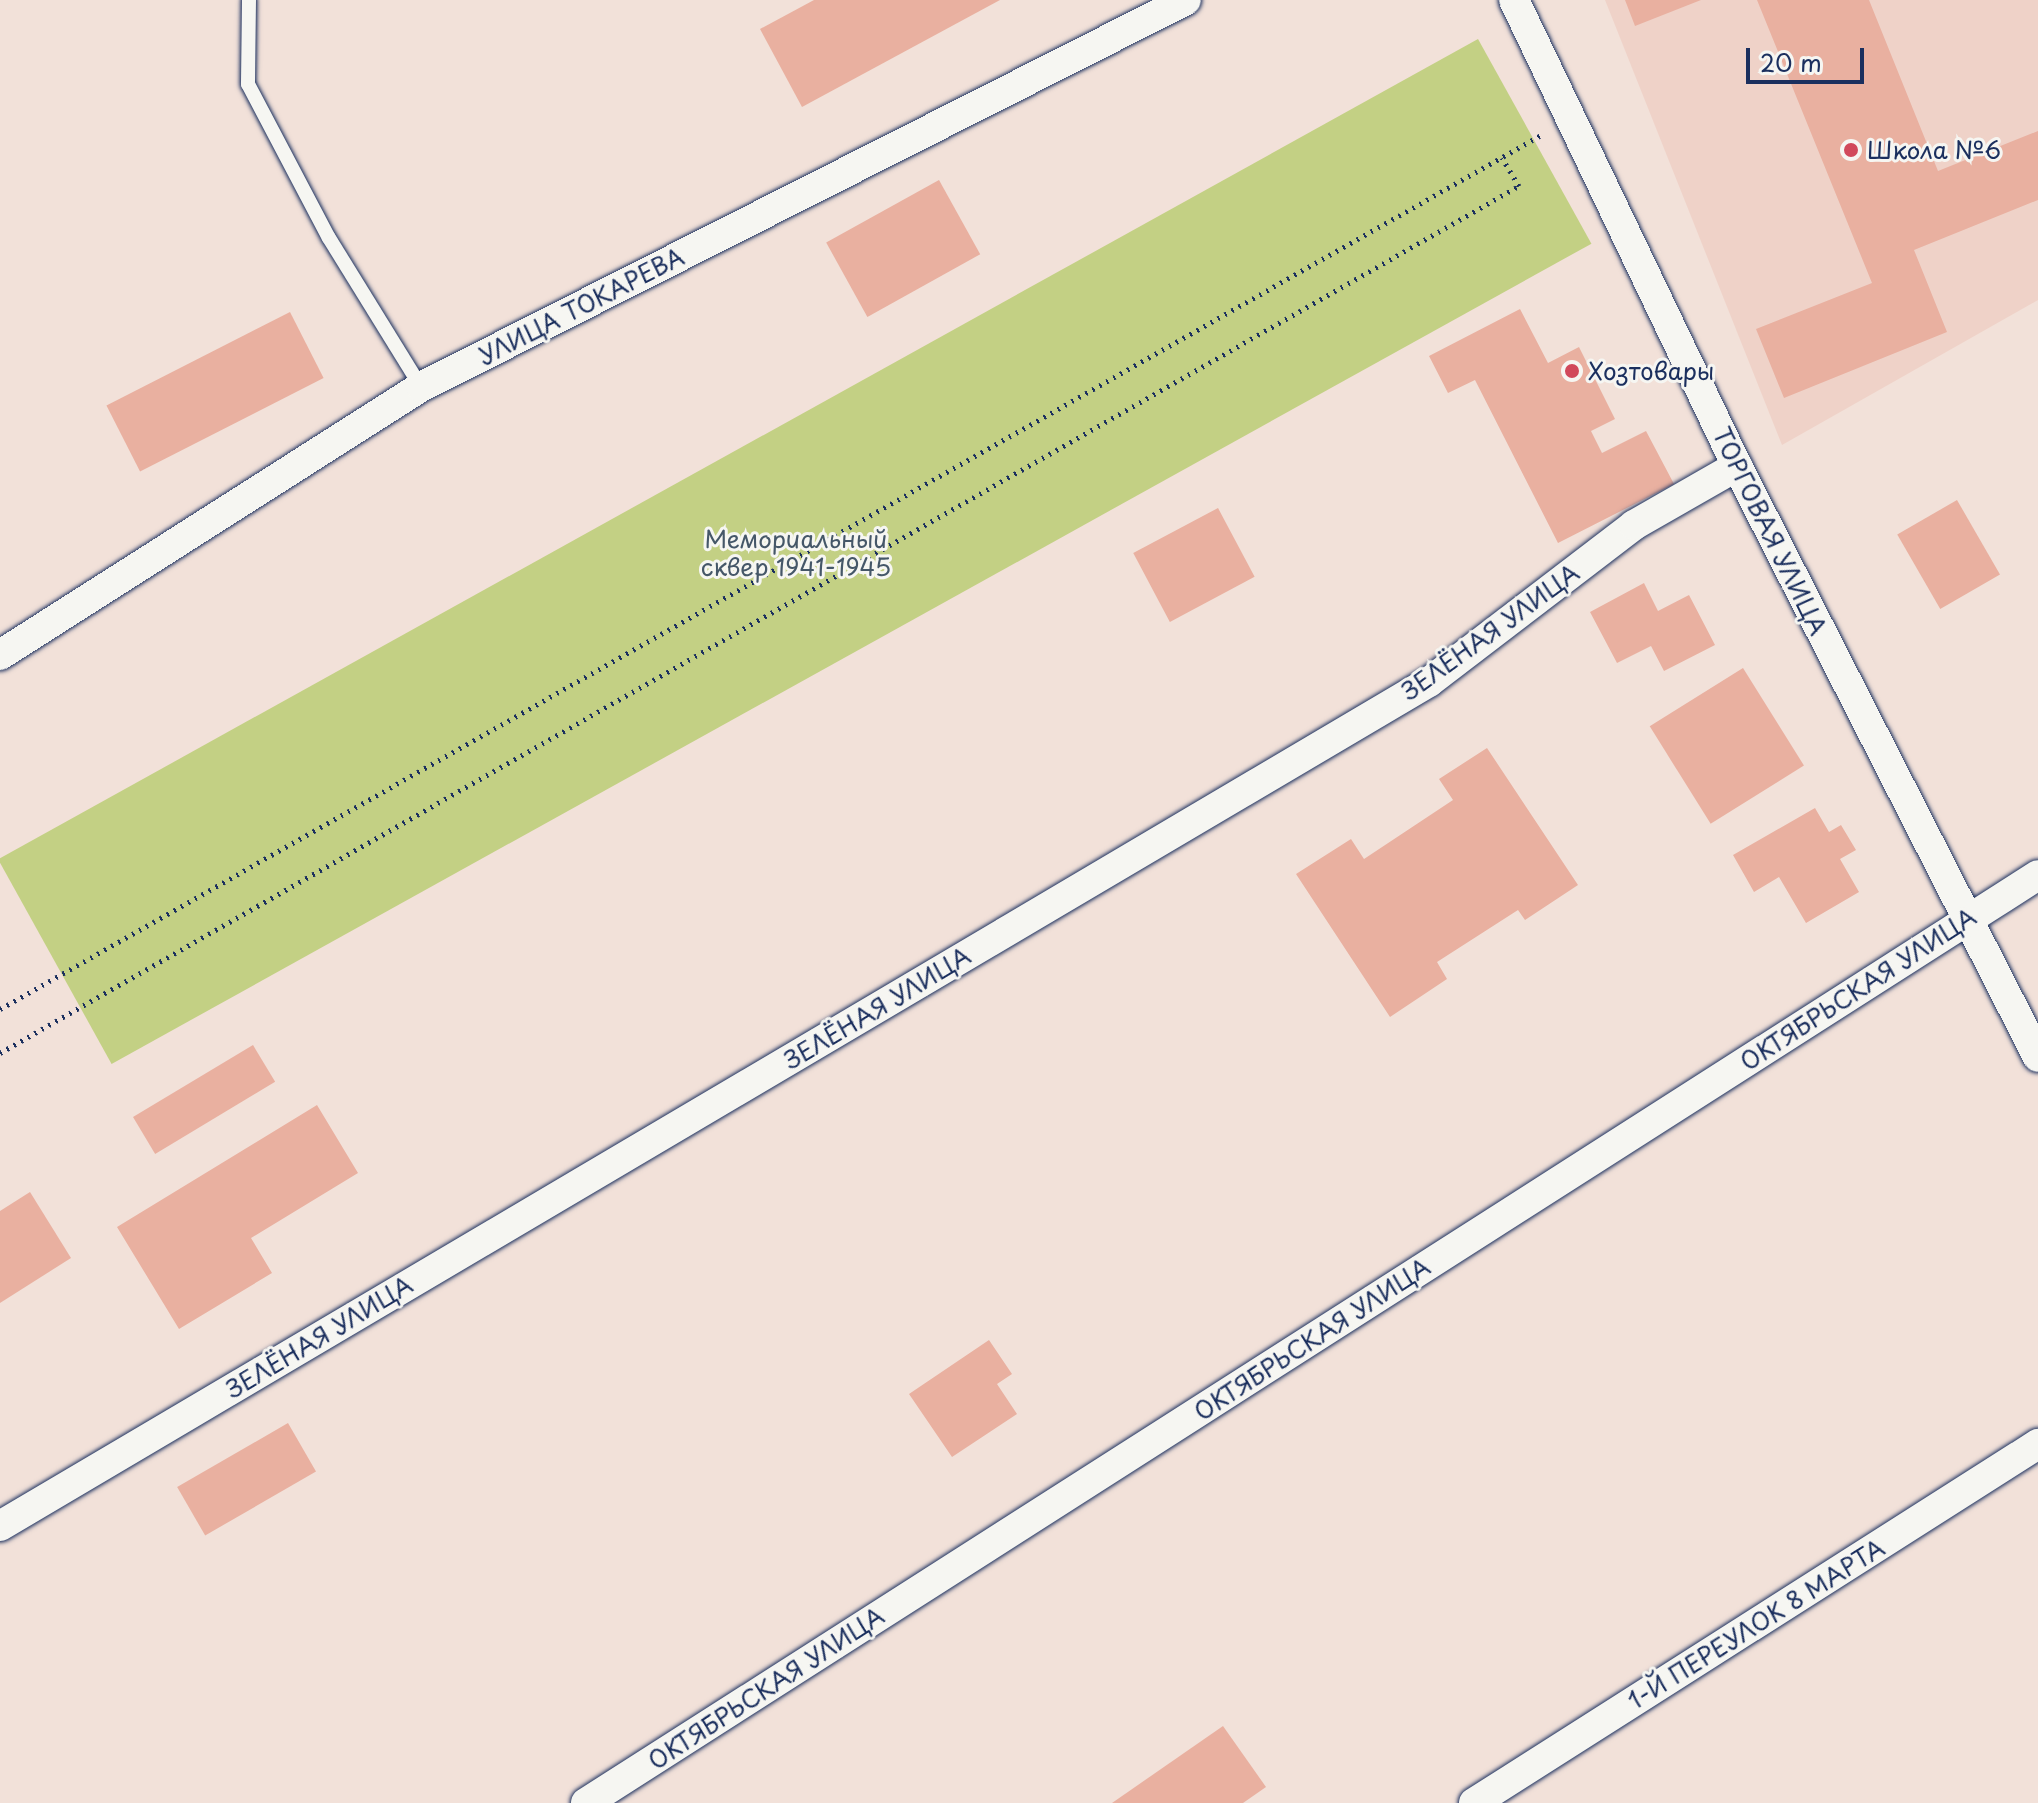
<!DOCTYPE html>
<meta charset="utf-8">
<style>
body{margin:0}
#map{position:relative;width:2038px;height:1803px;overflow:hidden;background:#f2e1d9;font-family:"Playpen Sans",sans-serif}
div>[style]{position:absolute}
.built>*{inset:0;background:#efd2c8}
.green>*{inset:0;background:#c3d084;transform-origin:0 0}
.building>*{inset:0;background:#e9b0a0;transform-origin:0 0}
.path>*{height:5px;margin-top:-2.5px;transform-origin:0;background:repeating-linear-gradient(90deg,#1b2f5e 0 2px,transparent 0 8px)}
.roads{filter:drop-shadow(0 0 2px #1b2f5e) drop-shadow(0 0 2px #1b2f5e)}
.service>*{height:14px;margin:-7px;padding:0 7px;transform-origin:7px;border-radius:7px;background:#f6f6f2}
.minor>*{height:30px;margin:-15px;padding:0 15px;transform-origin:15px;border-radius:15px;background:#f6f6f2}
.dots>*{width:22px;height:22px;translate:-50% -50%;box-sizing:border-box;border:4px solid #f6f6f2;border-radius:50%}
span{translate:-50% -50%;white-space:nowrap;text-align:center;line-height:1.15;-webkit-text-stroke:6px #f6f6f2;paint-order:stroke}
.poi-label{font-size:24px;color:#1b2f5e}
.left{translate:0 -50%;text-align:left}
.street-label{font-size:24px;color:#1b2f5e}
.park-label{font-size:24px;color:#455768}
.scale{position:absolute;left:1746px;top:48px;width:118px;height:36px;box-sizing:border-box;border:4px solid #1b2f5e;border-top:0;padding-left:10px;font-size:24px;line-height:28px;white-space:nowrap;color:#1b2f5e;-webkit-text-stroke:6px #f6f6f2;paint-order:stroke}
</style>
<div id="map">
<div class="built">
<i style="clip-path:polygon(1605px 0,2038px 0,2038px 300px,1782px 445px)"></i>
</div>
<div class="green">
<i style="left:1478px;top:39px;width:234px;height:1692px;rotate:61deg"></i>
</div>
<div class="building">
<i style="clip-path:polygon(814px 0,1000px 0,802px 107px,760px 29px)"></i>
<i style="clip-path:polygon(1625px 0,1701px 0,1635px 26px)"></i>
<i style="clip-path:polygon(1757px 0,1869px 0,1938px 171px,2038px 131px,2038px 200px,1914px 250px,1947px 332px,1784px 398px,1756px 329px,1872px 283px)"></i>
<i style="left:939px;top:180px;width:85px;height:129px;rotate:61deg"></i>
<i style="clip-path:polygon(1520px 309px,1548px 363px,1579px 347px,1615px 419px,1591px 431px,1602px 453px,1646px 431px,1674px 484px,1558px 543px,1475px 380px,1448px 393px,1429px 356px)"></i>
<i style="left:290px;top:312px;width:74px;height:206px;rotate:63deg"></i>
<i style="left:1957px;top:500px;width:86px;height:69px;rotate:60deg"></i>
<i style="left:1218px;top:508px;width:78px;height:96px;rotate:62deg"></i>
<i style="clip-path:polygon(1644px 583px,1658px 611px,1689px 595px,1715px 645px,1664px 671px,1651px 646px,1617px 663px,1590px 612px)"></i>
<i style="left:1743px;top:668px;width:115px;height:110px;rotate:58deg"></i>
<i style="clip-path:polygon(1487px 748px,1578px 885px,1525px 920px,1518px 910px,1437px 962px,1447px 979px,1390px 1017px,1296px 874px,1351px 839px,1364px 859px,1453px 800px,1439px 779px)"></i>
<i style="clip-path:polygon(1815px 808px,1829px 832px,1841px 825px,1856px 850px,1840px 859px,1859px 892px,1806px 923px,1779px 877px,1754px 892px,1733px 855px)"></i>
<i style="left:253px;top:1045px;width:43px;height:140px;rotate:59deg"></i>
<i style="clip-path:polygon(317px 1105px,358px 1173px,251px 1238px,272px 1273px,179px 1329px,117px 1227px)"></i>
<i style="clip-path:polygon(30px 1192px,71px 1258px,0 1303px,0 1211px)"></i>
<i style="clip-path:polygon(989px 1340px,1012px 1374px,997px 1384px,1017px 1414px,952px 1457px,909px 1394px)"></i>
<i style="left:288px;top:1423px;width:56px;height:128px;rotate:60deg"></i>
<i style="clip-path:polygon(1223px 1726px,1266px 1787px,1243px 1803px,1112px 1803px)"></i>
</div>
<div class="path">
<i style="left:0;top:1009px;width:1772px;rotate:-29.56deg"></i>
<i style="left:0;top:1053px;width:1749px;rotate:-29.72deg"></i>
<i style="left:1519px;top:186px;width:33px;rotate:-121deg"></i>
</div>
<div class="roads">
<div class="service">
<i style="left:249px;top:0;width:84px;rotate:90.7deg"></i>
<i style="left:248px;top:84px;width:174px;rotate:62.3deg"></i>
<i style="left:329px;top:238px;width:175px;rotate:58.3deg"></i>
</div>
<div class="minor">
<i style="left:1514px;top:0;width:517px;rotate:64.43deg"></i>
<i style="left:1737px;top:466px;width:663px;rotate:63.01deg"></i>
<i style="left:0;top:655px;width:499px;rotate:-32.5deg"></i>
<i style="left:421px;top:387px;width:857px;rotate:-26.83deg"></i>
<i style="left:0;top:1526px;width:1660px;rotate:-30.57deg"></i>
<i style="left:1429px;top:682px;width:258px;rotate:-37.4deg"></i>
<i style="left:1634px;top:525px;width:119px;rotate:-29.8deg"></i>
<i style="left:586px;top:1803px;width:1723px;rotate:-32.58deg"></i>
<i style="left:1474px;top:1803px;width:669px;rotate:-32.48deg"></i>
</div>
</div>
<div class="dots">
<i style="left:1851px;top:150px;background:#d1495b"></i>
<i style="left:1572px;top:371px;background:#d1495b"></i>
</div>
<div class="poi-label">
<span class="left" style="left:1867px;top:150px">Школа №6</span>
<span class="left" style="left:1588px;top:371px">Хозтовары</span>
</div>
<div class="street-label">
<span style="left:581px;top:306px;rotate:-27deg">УЛИЦА ТОКАРЕВА</span>
<span style="left:1770px;top:531px;rotate:64deg">ТОРГОВАЯ УЛИЦА</span>
<span style="left:1490px;top:632px;rotate:-36deg">ЗЕЛЁНАЯ УЛИЦА</span>
<span style="left:1858px;top:989px;rotate:-33deg">ОКТЯБРЬСКАЯ УЛИЦА</span>
<span style="left:877px;top:1008px;rotate:-31deg">ЗЕЛЁНАЯ УЛИЦА</span>
<span style="left:319px;top:1337px;rotate:-31deg">ЗЕЛЁНАЯ УЛИЦА</span>
<span style="left:1312px;top:1339px;rotate:-33deg">ОКТЯБРЬСКАЯ УЛИЦА</span>
<span style="left:1756px;top:1624px;rotate:-32deg">1-Й ПЕРЕУЛОК 8 МАРТА</span>
<span style="left:766px;top:1688px;rotate:-33deg">ОКТЯБРЬСКАЯ УЛИЦА</span>
</div>
<div class="park-label">
<span style="left:796px;top:553px">Мемориальный<br>сквер 1941-1945</span>
</div>
<div class="scale">20 m</div>
</div>
